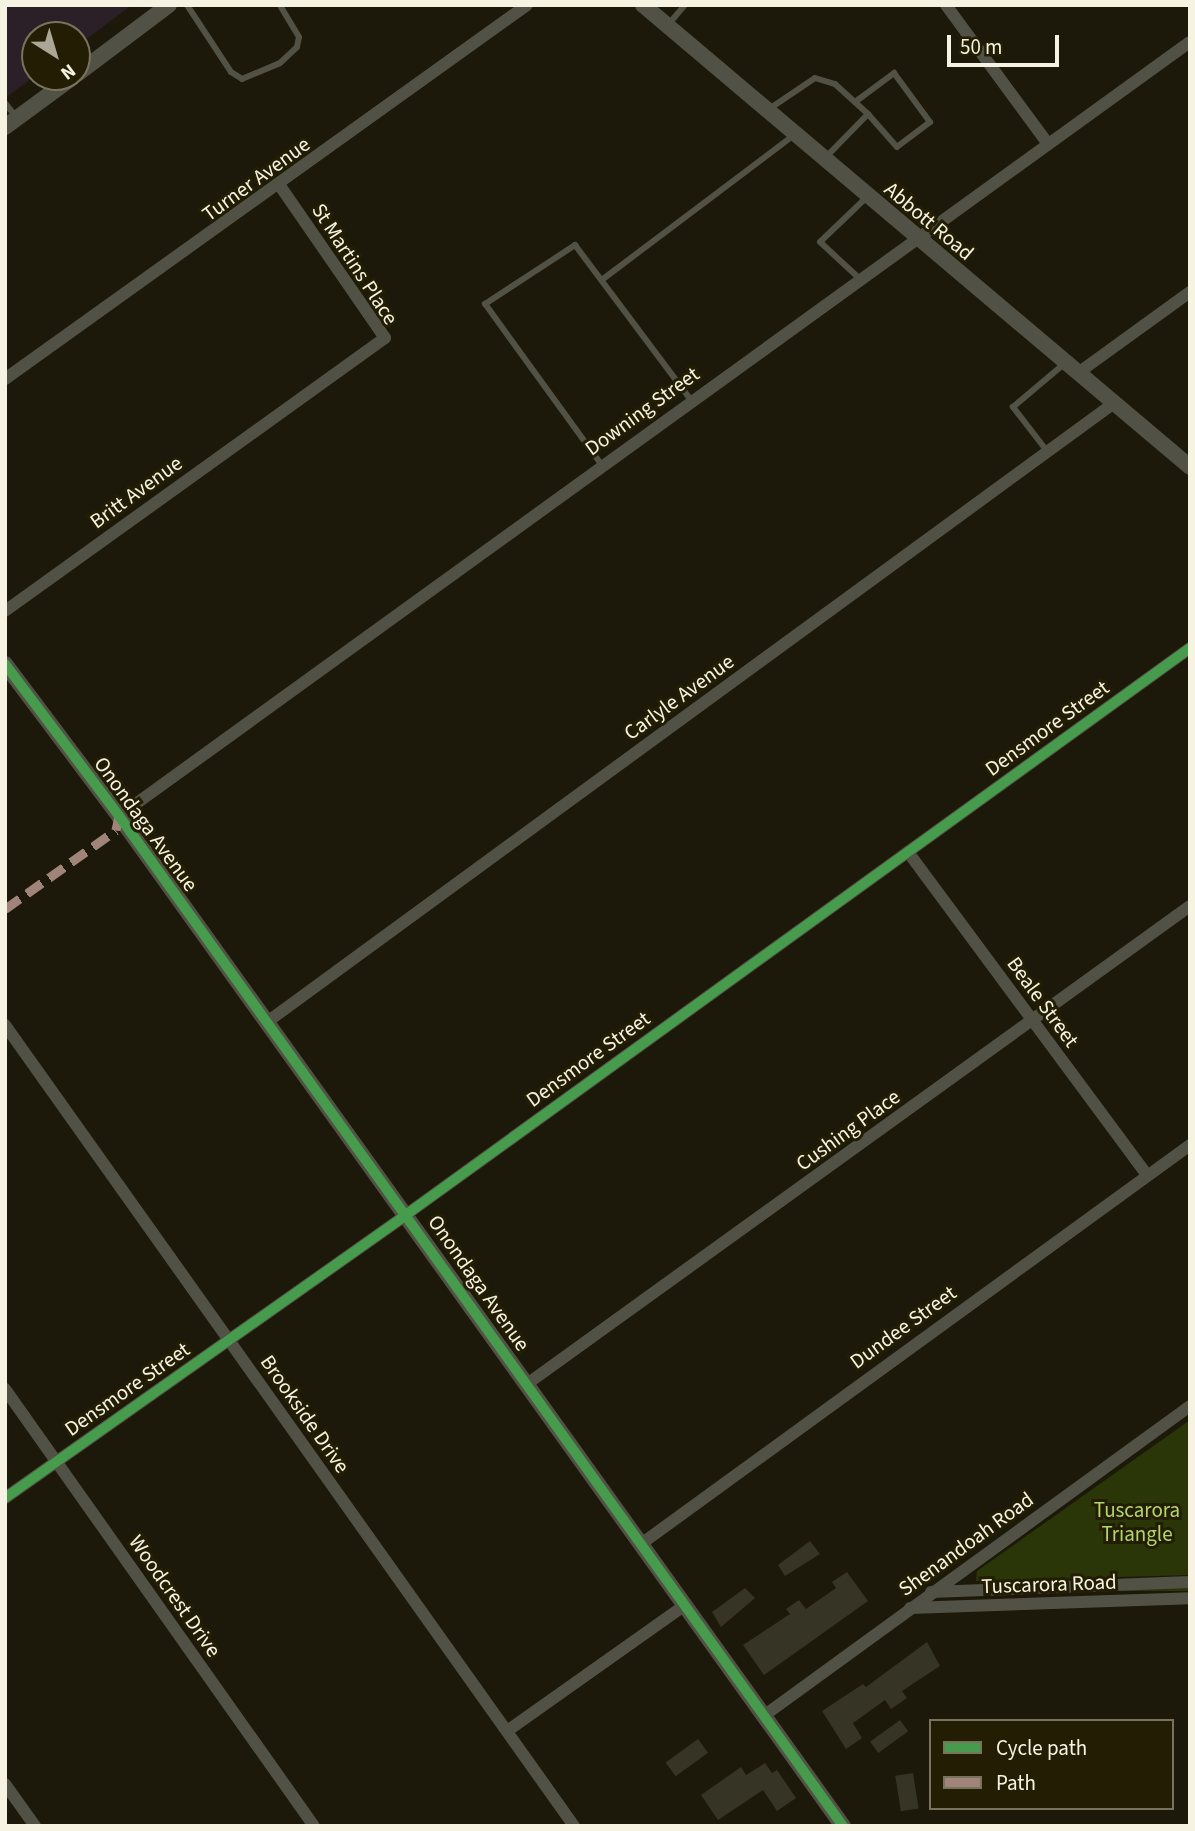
<!DOCTYPE html>
<style>
body{margin:0}
#map{position:relative;width:1195px;height:1831px;overflow:hidden;background:#1c190a;font-family:"Source Sans 3",sans-serif}
div>[style]{position:absolute}
.commercial>*{inset:0;background:#2b1f28}
.green>*{inset:0;background:#2a3607;transform-origin:0 0}
.building>*{inset:0;background:#363424;transform-origin:0 0}
.service>*{height:6px;margin:-3px;padding:0 3px;transform-origin:3px;border-radius:3px;background:#525145}
.minor>*{height:12px;margin:-6px;padding:0 6px;transform-origin:6px;border-radius:6px;background:#525145}
.tertiary>*{height:16px;margin:-8px;padding:0 8px;transform-origin:8px;border-radius:8px;background:#525145}
.quiet>*{height:9px;margin-top:-4.5px;transform-origin:0;background:repeating-linear-gradient(90deg,#a18479 0 18px,transparent 0 27px)}
.cycleway>*{height:10px;margin:-5px;padding:0 5px;transform-origin:5px;border-radius:5px;background:#469c4c}
span{translate:-50% -50%;white-space:nowrap;text-align:center;line-height:1.15;-webkit-text-stroke:6px #231e03;paint-order:stroke}
.street-label{font-size:21px;color:#f6f3e3}
.park-label{font-size:21px;color:#b2d66d}
.frame{position:absolute;inset:0;border:7px solid #f6f3e3;pointer-events:none}
.legend{position:absolute;left:929px;top:1719px;width:245px;height:91px;box-sizing:border-box;background:#231e03;border:2px solid #77735d;margin:0;padding:9px 12px;list-style:none;font-size:21px;color:#f6f3e3}
.legend li{display:flex;align-items:center;gap:14px;height:35px}
.legend b{width:35px;border:2px solid #77735d}
.north{position:absolute;left:21px;top:21px;width:70px;height:70px;box-sizing:border-box;background:#231e03;border:2px solid #77735d;border-radius:50%;rotate:143deg;font-size:19px;font-weight:700;line-height:28px;text-align:center;color:#f6f3e3}
.north::after{content:'';display:block;margin:auto;width:24px;height:32px;background:#aaa797;clip-path:polygon(50% 0,100% 100%,50% 72%,0 100%)}
.scale{position:absolute;left:947px;top:35px;width:112px;height:32px;box-sizing:border-box;border:4px solid #f6f3e3;border-top:0;padding-left:9px;font-size:21px;line-height:24px;white-space:nowrap;color:#f6f3e3;-webkit-text-stroke:5px #231e03;paint-order:stroke}
</style>
<div id="map">
<div class="commercial">
<i style="clip-path:polygon(5px 5px,132px 5px,77px 46px,77px 35px,35px 35px,35px 76px,5px 98px)"></i>
</div>
<div class="green">
<i style="clip-path:polygon(1190px 1420px,1190px 1575px,976px 1581px,977px 1571px)"></i>
<i style="left:1190px;top:1586px;width:5px;height:156px;rotate:90deg"></i>
</div>
<div class="building">
<i style="clip-path:polygon(810px 1541px,820px 1554px,785px 1576px,778px 1565px)"></i>
<i style="clip-path:polygon(847px 1572px,868px 1601px,764px 1675px,743px 1645px,790px 1614px,786px 1609px,799px 1600px,806px 1609px,836px 1588px,832px 1582px)"></i>
<i style="clip-path:polygon(745px 1588px,755px 1598px,721px 1627px,712px 1612px)"></i>
<i style="clip-path:polygon(927px 1642px,940px 1666px,902px 1691px,907px 1698px,891px 1709px,885px 1700px,853px 1723px,862px 1738px,846px 1749px,822px 1711px,863px 1684px,866px 1687px)"></i>
<i style="left:900px;top:1720px;width:14px;height:37px;rotate:54deg"></i>
<i style="left:698px;top:1739px;width:17px;height:40px;rotate:54deg"></i>
<i style="clip-path:polygon(765px 1763px,772px 1773px,777px 1770px,796px 1798px,777px 1811px,763px 1790px,718px 1820px,701px 1795px,741px 1767px,746px 1775px)"></i>
<i style="left:913px;top:1773px;width:36px;height:18px;rotate:81deg"></i>
</div>
<div class="service">
<i style="left:187px;top:5px;width:80px;rotate:56.7deg"></i>
<i style="left:231px;top:72px;width:13px;rotate:32deg"></i>
<i style="left:242px;top:79px;width:41px;rotate:-22.8deg"></i>
<i style="left:280px;top:63px;width:23px;rotate:-43deg"></i>
<i style="left:297px;top:47px;width:10px;rotate:-79deg"></i>
<i style="left:299px;top:37px;width:37px;rotate:-121deg"></i>
<i style="left:668px;top:25px;width:26px;rotate:-50deg"></i>
<i style="left:855px;top:102px;width:49px;rotate:-36.6deg"></i>
<i style="left:894px;top:73px;width:61px;rotate:53.7deg"></i>
<i style="left:930px;top:122px;width:41px;rotate:142.9deg"></i>
<i style="left:897px;top:147px;width:44px;rotate:-131.3deg"></i>
<i style="left:5px;top:103px;width:19px;rotate:51deg"></i>
<i style="left:769px;top:109px;width:55px;rotate:-34deg"></i>
<i style="left:815px;top:78px;width:21px;rotate:17deg"></i>
<i style="left:835px;top:84px;width:45px;rotate:42.3deg"></i>
<i style="left:868px;top:114px;width:60px;rotate:134.3deg"></i>
<i style="left:603px;top:279px;width:239px;rotate:-37deg"></i>
<i style="left:860px;top:279px;width:54px;rotate:-137.2deg"></i>
<i style="left:820px;top:242px;width:65px;rotate:-43.8deg"></i>
<i style="left:1047px;top:451px;width:56px;rotate:-127.7deg"></i>
<i style="left:1013px;top:407px;width:68px;rotate:-40.2deg"></i>
<i style="left:601px;top:464px;width:198px;rotate:-125.9deg"></i>
<i style="left:485px;top:304px;width:108px;rotate:-33.2deg"></i>
<i style="left:575px;top:245px;width:194px;rotate:53.2deg"></i>
</div>
<div class="minor">
<i style="left:946px;top:5px;width:172px;rotate:53.7deg"></i>
<i style="left:1078px;top:373px;width:138px;rotate:-35.9deg"></i>
<i style="left:5px;top:379px;width:642px;rotate:-35.62deg"></i>
<i style="left:5px;top:611px;width:468px;rotate:-35.7deg"></i>
<i style="left:385px;top:338px;width:185px;rotate:-124.6deg"></i>
<i style="left:119px;top:816px;width:1321px;rotate:-35.86deg"></i>
<i style="left:908px;top:852px;width:402px;rotate:53.5deg"></i>
<i style="left:267px;top:1022px;width:1049px;rotate:-36.16deg"></i>
<i style="left:5px;top:1025px;width:983px;rotate:54.61deg"></i>
<i style="left:527px;top:1384px;width:817px;rotate:-35.79deg"></i>
<i style="left:5px;top:1389px;width:535px;rotate:54.74deg"></i>
<i style="left:5px;top:1498px;width:492px;rotate:-35.2deg"></i>
<i style="left:407px;top:1214px;width:966px;rotate:-35.86deg"></i>
<i style="left:641px;top:1544px;width:679px;rotate:-36.01deg"></i>
<i style="left:931px;top:1592px;width:259px;rotate:-2.2deg"></i>
<i style="left:910px;top:1608px;width:280px;rotate:-2deg"></i>
<i style="left:765px;top:1715px;width:525px;rotate:-36.02deg"></i>
<i style="left:507px;top:1731px;width:218px;rotate:-35.3deg"></i>
<i style="left:5px;top:1784px;width:52px;rotate:54.5deg"></i>
</div>
<div class="tertiary">
<i style="left:643px;top:5px;width:716px;rotate:40.18deg"></i>
<i style="left:77px;top:74px;width:115px;rotate:-36.9deg"></i>
<i style="left:5px;top:127px;width:84px;rotate:-36.3deg"></i>
<i style="left:5px;top:664px;width:190px;rotate:53.1deg"></i>
<i style="left:119px;top:816px;width:1243px;rotate:54.37deg"></i>
</div>
<div class="quiet">
<i style="left:5px;top:909px;width:136px;rotate:-35.4deg"></i>
<i style="left:116px;top:830px;width:14px;rotate:-78deg"></i>
</div>
<div class="cycleway">
<i style="left:5px;top:664px;width:190px;rotate:53.1deg"></i>
<i style="left:119px;top:816px;width:1243px;rotate:54.37deg"></i>
<i style="left:5px;top:1498px;width:492px;rotate:-35.2deg"></i>
<i style="left:407px;top:1214px;width:966px;rotate:-35.86deg"></i>
</div>
<div class="street-label">
<span style="left:256px;top:179px;rotate:-36deg">Turner Avenue</span>
<span style="left:929px;top:221px;rotate:40deg">Abbott Road</span>
<span style="left:355px;top:264px;rotate:57deg">St Martins Place</span>
<span style="left:642px;top:411px;rotate:-36deg">Downing Street</span>
<span style="left:136px;top:492px;rotate:-36deg">Britt Avenue</span>
<span style="left:679px;top:697px;rotate:-36deg">Carlyle Avenue</span>
<span style="left:1047px;top:728px;rotate:-36deg">Densmore Street</span>
<span style="left:146px;top:824px;rotate:54deg">Onondaga Avenue</span>
<span style="left:1043px;top:1002px;rotate:54deg">Beale Street</span>
<span style="left:588px;top:1059px;rotate:-36deg">Densmore Street</span>
<span style="left:848px;top:1130px;rotate:-36deg">Cushing Place</span>
<span style="left:479px;top:1283px;rotate:55deg">Onondaga Avenue</span>
<span style="left:903px;top:1327px;rotate:-36deg">Dundee Street</span>
<span style="left:127px;top:1389px;rotate:-35deg">Densmore Street</span>
<span style="left:305px;top:1414px;rotate:55deg">Brookside Drive</span>
<span style="left:966px;top:1544px;rotate:-36deg">Shenandoah Road</span>
<span style="left:1049px;top:1584px;rotate:-2deg">Tuscarora Road</span>
<span style="left:175px;top:1596px;rotate:55deg">Woodcrest Drive</span>
</div>
<div class="park-label">
<span style="left:1137px;top:1522px">Tuscarora<br>Triangle</span>
</div>
<div class="frame"></div>
<ul class="legend">
<li><b style="height:9px;background:#469c4c"></b>Cycle path</li>
<li><b style="height:9px;background:#a18479"></b>Path</li>
</ul>
<div class="north">N</div>
<div class="scale">50 m</div>
</div>
